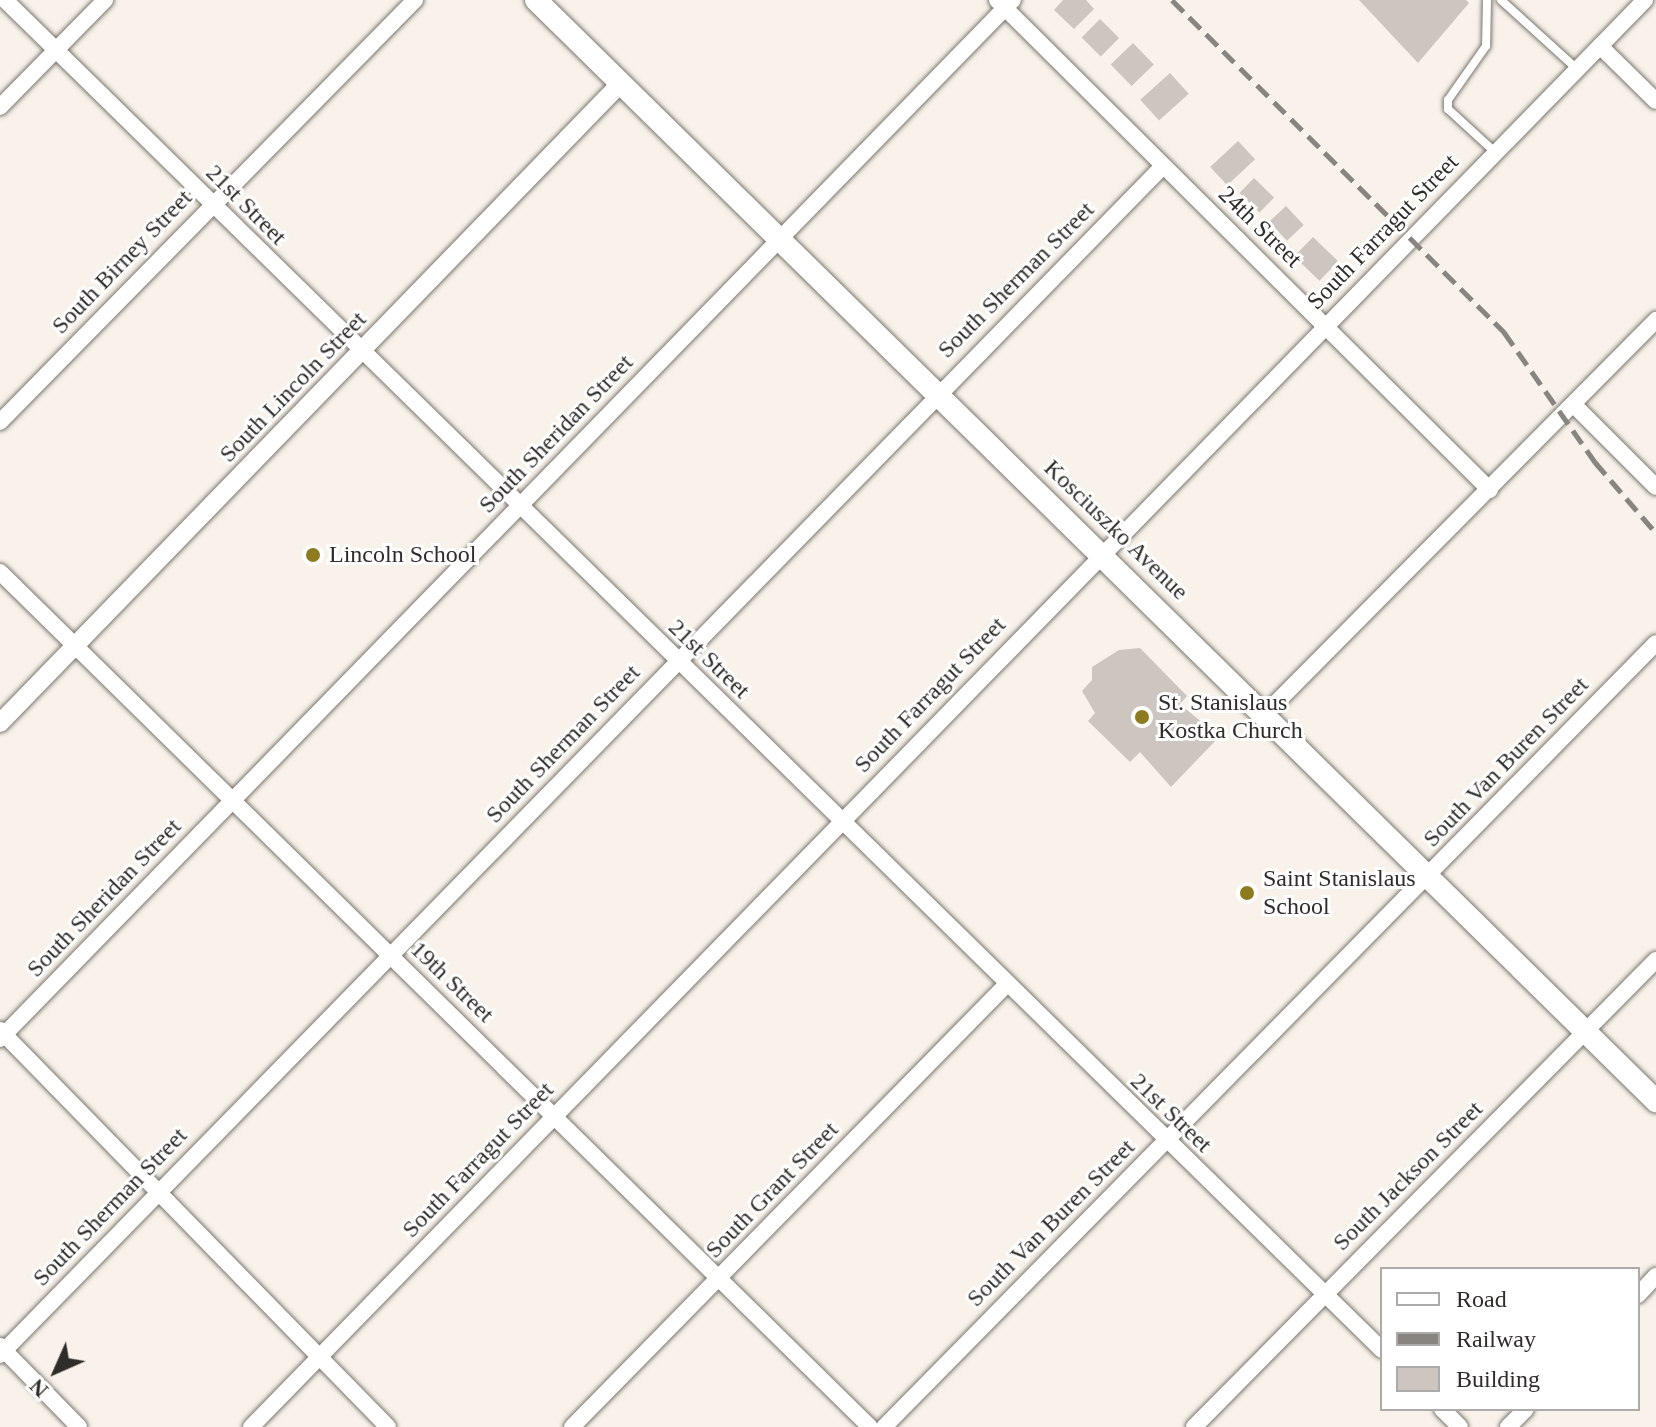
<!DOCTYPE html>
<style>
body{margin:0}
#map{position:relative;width:1656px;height:1427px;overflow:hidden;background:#f8f2ea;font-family:"Times New Roman",serif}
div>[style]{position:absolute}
.building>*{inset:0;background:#cdc5bf;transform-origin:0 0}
.roads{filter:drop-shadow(0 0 2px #7a766e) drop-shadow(0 0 2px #7a766e)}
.service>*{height:8px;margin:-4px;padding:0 4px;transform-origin:4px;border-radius:4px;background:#fff}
.minor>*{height:16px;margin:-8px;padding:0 8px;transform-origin:8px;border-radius:8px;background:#fff}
.tertiary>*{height:18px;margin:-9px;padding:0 9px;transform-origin:9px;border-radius:9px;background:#fff}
.secondary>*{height:22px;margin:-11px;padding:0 11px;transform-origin:11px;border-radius:11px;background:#fff}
.rail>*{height:5px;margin-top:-2.5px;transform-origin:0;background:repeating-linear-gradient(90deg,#88847f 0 16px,transparent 0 24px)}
.dots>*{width:22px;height:22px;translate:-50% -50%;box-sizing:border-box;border:4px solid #fff;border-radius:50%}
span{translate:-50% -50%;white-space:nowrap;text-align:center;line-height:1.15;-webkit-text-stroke:6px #fff;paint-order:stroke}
.street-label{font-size:24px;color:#2f2d2a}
.poi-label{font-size:24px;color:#2f2d2a}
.left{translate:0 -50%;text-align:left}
.legend{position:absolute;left:1380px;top:1267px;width:260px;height:144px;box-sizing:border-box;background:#fff;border:2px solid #acabaa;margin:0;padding:10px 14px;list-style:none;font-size:24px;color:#2f2d2a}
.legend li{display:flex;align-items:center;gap:16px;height:40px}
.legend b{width:40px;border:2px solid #acabaa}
.north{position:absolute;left:16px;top:1331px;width:80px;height:80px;-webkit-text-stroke:6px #fff;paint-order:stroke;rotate:225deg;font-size:22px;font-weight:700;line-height:32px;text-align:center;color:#2f2d2a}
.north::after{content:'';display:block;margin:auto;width:28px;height:36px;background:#2f2d2a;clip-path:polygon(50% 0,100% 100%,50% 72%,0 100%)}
</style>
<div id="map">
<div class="building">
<i style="clip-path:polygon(1063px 0,1086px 0,1094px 9px,1074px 29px,1054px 10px)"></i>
<i style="clip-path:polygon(1359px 0,1466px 0,1469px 3px,1418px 63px)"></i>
<i style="left:1100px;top:19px;width:27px;height:26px;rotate:45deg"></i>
<i style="left:1133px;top:43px;width:30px;height:31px;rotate:46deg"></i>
<i style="left:1170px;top:73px;width:28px;height:40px;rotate:48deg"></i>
<i style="left:1238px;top:141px;width:25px;height:38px;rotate:47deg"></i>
<i style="left:1254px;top:178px;width:28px;height:21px;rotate:44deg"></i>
<i style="left:1286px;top:206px;width:26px;height:23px;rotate:47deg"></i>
<i style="left:1313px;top:237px;width:35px;height:27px;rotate:44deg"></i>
<i style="clip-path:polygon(1140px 648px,1187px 696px,1180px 704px,1219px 737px,1171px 787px,1140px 752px,1130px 762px,1088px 721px,1095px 713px,1082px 691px,1092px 680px,1092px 667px,1119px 650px)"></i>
</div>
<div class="roads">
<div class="service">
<i style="left:1487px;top:0;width:46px;rotate:91.2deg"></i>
<i style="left:1486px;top:46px;width:66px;rotate:125.1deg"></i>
<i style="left:1448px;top:100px;width:9px;rotate:90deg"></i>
<i style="left:1448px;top:109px;width:64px;rotate:42.5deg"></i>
<i style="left:1501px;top:0;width:103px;rotate:42.2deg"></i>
</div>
<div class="minor">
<i style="left:5px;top:0;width:1928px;rotate:44.43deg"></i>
<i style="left:997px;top:0;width:695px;rotate:44.83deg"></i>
<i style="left:1600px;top:46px;width:78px;rotate:44.5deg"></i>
<i style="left:0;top:107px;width:150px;rotate:-45.5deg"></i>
<i style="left:1573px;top:404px;width:117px;rotate:45deg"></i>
<i style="left:0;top:422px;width:592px;rotate:-45.48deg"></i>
<i style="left:0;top:572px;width:1220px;rotate:44.5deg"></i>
<i style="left:1266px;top:713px;width:554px;rotate:-45.22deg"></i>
<i style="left:0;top:1030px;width:555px;rotate:45.66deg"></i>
<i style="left:0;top:1039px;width:1451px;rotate:-45.73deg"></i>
<i style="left:1638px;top:1295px;width:26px;rotate:-47deg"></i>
<i style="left:0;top:1346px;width:113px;rotate:45.7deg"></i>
<i style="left:0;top:1355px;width:1662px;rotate:-45.63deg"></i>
<i style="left:1442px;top:1409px;width:25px;rotate:45deg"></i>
<i style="left:251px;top:1427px;width:1995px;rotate:-45.67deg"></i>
<i style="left:572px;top:1427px;width:619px;rotate:-45.52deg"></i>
<i style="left:884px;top:1427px;width:1100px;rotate:-45.44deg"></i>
<i style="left:1194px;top:1427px;width:657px;rotate:-45.31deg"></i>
<i style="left:1508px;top:1427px;width:25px;rotate:-45deg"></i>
</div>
<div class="tertiary">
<i style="left:0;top:723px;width:890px;rotate:-45.86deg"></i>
</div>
<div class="secondary">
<i style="left:536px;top:0;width:1571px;rotate:44.51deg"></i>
</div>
</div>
<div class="rail">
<i style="left:1172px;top:0;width:470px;rotate:45deg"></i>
<i style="left:1504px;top:332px;width:159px;rotate:55deg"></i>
<i style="left:1595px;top:462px;width:94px;rotate:49.3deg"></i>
</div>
<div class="dots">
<i style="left:313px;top:555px;background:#8d7b20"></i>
<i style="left:1142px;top:717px;background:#8d7b20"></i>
<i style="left:1247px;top:893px;background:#8d7b20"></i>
</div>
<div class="street-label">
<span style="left:246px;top:205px;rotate:45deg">21st Street</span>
<span style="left:1260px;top:227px;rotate:44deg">24th Street</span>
<span style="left:1383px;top:232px;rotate:-46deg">South Farragut Street</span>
<span style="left:122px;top:262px;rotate:-46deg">South Birney Street</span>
<span style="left:1016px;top:280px;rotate:-45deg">South Sherman Street</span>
<span style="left:293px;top:387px;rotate:-46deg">South Lincoln Street</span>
<span style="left:556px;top:434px;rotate:-46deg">South Sheridan Street</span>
<span style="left:1116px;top:530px;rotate:44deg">Kosciuszko Avenue</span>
<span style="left:709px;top:659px;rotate:44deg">21st Street</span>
<span style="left:930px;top:695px;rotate:-46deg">South Farragut Street</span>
<span style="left:563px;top:744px;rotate:-46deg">South Sherman Street</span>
<span style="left:1506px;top:762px;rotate:-46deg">South Van Buren Street</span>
<span style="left:104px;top:898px;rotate:-46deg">South Sheridan Street</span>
<span style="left:452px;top:982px;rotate:44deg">19th Street</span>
<span style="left:1171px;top:1113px;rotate:44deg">21st Street</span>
<span style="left:478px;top:1160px;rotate:-46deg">South Farragut Street</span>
<span style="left:1408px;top:1176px;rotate:-45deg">South Jackson Street</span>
<span style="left:772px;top:1190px;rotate:-46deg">South Grant Street</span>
<span style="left:110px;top:1207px;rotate:-46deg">South Sherman Street</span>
<span style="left:1051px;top:1223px;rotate:-45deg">South Van Buren Street</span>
</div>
<div class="poi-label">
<span class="left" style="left:329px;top:555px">Lincoln School</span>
<span class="left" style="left:1158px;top:717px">St. Stanislaus<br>Kostka Church</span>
<span class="left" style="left:1263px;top:893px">Saint Stanislaus<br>School</span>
</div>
<ul class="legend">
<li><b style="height:10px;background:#fff"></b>Road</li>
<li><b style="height:10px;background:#88847f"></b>Railway</li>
<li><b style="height:22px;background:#cdc5bf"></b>Building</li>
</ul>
<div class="north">N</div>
</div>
